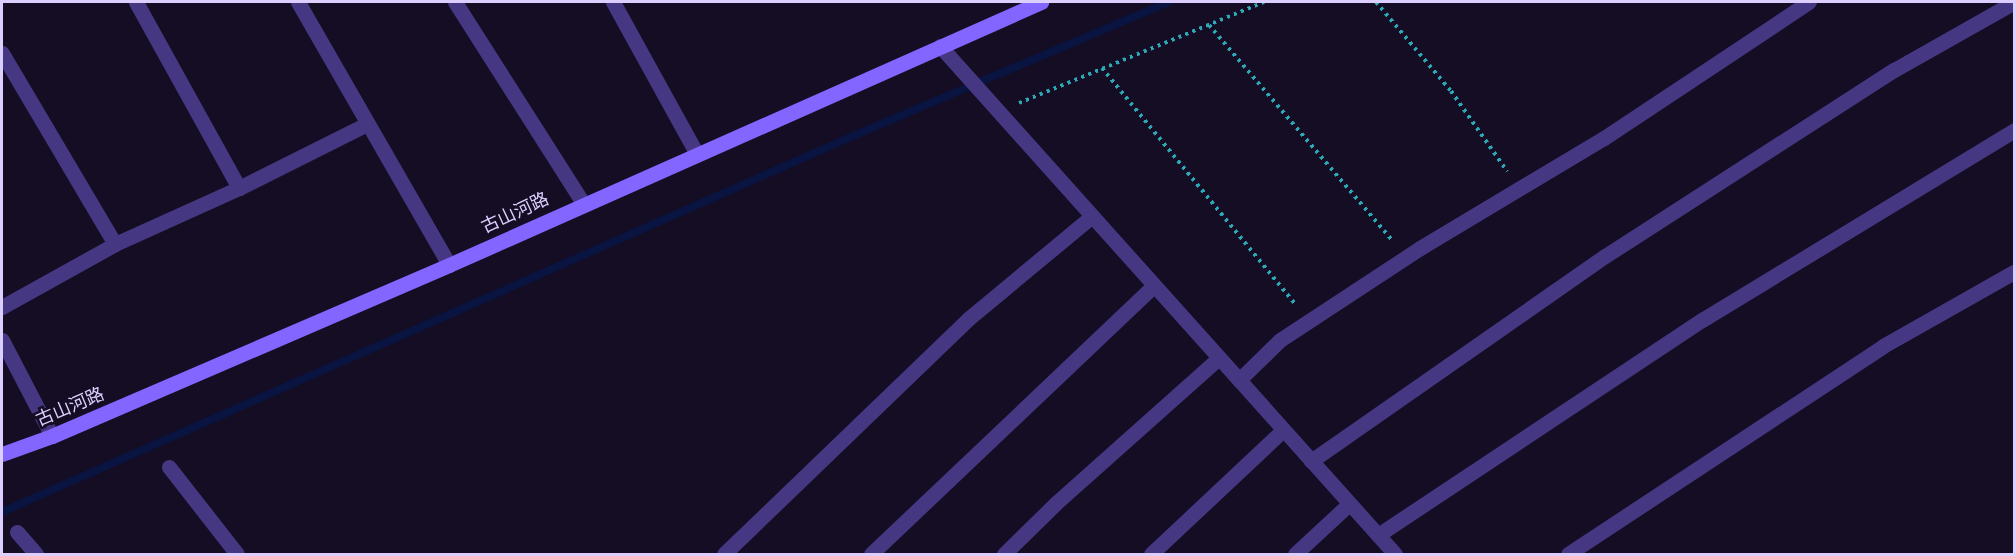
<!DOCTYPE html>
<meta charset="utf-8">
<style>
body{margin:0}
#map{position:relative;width:2016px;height:556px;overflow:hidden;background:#140d23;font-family:"Nunito Sans","Noto Sans SC",sans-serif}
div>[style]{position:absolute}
.stream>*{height:8px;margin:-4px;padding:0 4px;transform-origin:4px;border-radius:4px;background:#091441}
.path>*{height:4px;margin-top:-2px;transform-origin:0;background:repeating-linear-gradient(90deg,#2ca9b6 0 3px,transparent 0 7.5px)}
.lane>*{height:15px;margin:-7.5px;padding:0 7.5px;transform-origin:7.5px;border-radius:7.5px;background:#463783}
.street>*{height:15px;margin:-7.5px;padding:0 7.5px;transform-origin:7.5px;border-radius:7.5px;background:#463783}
.secondary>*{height:15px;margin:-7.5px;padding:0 7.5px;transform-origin:7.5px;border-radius:7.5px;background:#8266ff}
span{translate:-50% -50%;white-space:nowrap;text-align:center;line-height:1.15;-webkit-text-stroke:5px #140d23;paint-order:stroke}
.street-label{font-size:18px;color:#dccfff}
.frame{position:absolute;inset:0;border:3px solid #dccfff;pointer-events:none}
</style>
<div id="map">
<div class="stream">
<i style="left:2px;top:512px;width:930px;rotate:-23.84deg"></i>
<i style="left:853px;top:136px;width:343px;rotate:-23deg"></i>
</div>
<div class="path">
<i style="left:1376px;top:2px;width:116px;rotate:49.9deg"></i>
<i style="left:1451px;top:91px;width:98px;rotate:55deg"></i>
<i style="left:1209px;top:25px;width:282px;rotate:49.6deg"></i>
<i style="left:1102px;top:68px;width:305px;rotate:50.7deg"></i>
<i style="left:1019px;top:103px;width:265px;rotate:-22.4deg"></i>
</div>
<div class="lane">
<i style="left:136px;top:2px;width:213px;rotate:61deg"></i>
<i style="left:298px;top:2px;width:303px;rotate:60.1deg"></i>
<i style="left:455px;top:2px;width:238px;rotate:57.5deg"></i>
<i style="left:613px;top:2px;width:174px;rotate:61.1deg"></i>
<i style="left:2px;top:53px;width:222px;rotate:59.4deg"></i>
<i style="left:2px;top:307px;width:129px;rotate:-29.1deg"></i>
<i style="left:115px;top:244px;width:136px;rotate:-24.3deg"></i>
<i style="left:239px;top:188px;width:143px;rotate:-26.6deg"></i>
<i style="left:2px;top:340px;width:108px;rotate:62.5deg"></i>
<i style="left:1239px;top:380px;width:57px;rotate:-44.3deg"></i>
<i style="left:1280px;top:340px;width:168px;rotate:-33.3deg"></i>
<i style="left:1420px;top:248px;width:214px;rotate:-30.9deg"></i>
<i style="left:1604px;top:138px;width:246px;rotate:-33.6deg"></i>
<i style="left:1311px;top:461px;width:358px;rotate:-34.9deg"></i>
<i style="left:1605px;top:256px;width:344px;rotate:-32.8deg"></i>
<i style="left:1894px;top:70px;width:138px;rotate:-29.5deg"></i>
<i style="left:169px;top:467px;width:110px;rotate:52deg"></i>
<i style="left:17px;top:532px;width:29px;rotate:49deg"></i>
<i style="left:1378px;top:535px;width:389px;rotate:-33.6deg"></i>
<i style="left:1702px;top:320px;width:365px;rotate:-31.3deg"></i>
<i style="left:871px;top:554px;width:390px;rotate:-43.5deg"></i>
<i style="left:1004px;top:554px;width:73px;rotate:-44.4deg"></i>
<i style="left:1056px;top:503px;width:218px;rotate:-41.7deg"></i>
<i style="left:1151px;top:554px;width:181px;rotate:-43.2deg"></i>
<i style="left:1295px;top:554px;width:74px;rotate:-42.8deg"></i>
<i style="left:1568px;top:554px;width:377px;rotate:-33.4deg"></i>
<i style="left:1883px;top:346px;width:150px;rotate:-29.5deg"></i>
</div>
<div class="street">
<i style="left:940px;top:46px;width:682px;rotate:48.15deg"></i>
<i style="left:724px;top:554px;width:339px;rotate:-43.9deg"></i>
<i style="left:968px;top:319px;width:161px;rotate:-39.7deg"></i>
</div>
<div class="secondary">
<i style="left:2px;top:454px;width:53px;rotate:-19.8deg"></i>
<i style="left:52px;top:436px;width:432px;rotate:-23.3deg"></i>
<i style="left:449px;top:265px;width:648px;rotate:-23.95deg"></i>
</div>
<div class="street-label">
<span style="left:515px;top:213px;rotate:-25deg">古山河路</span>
<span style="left:70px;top:407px;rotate:-23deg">古山河路</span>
</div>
<div class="frame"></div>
</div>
